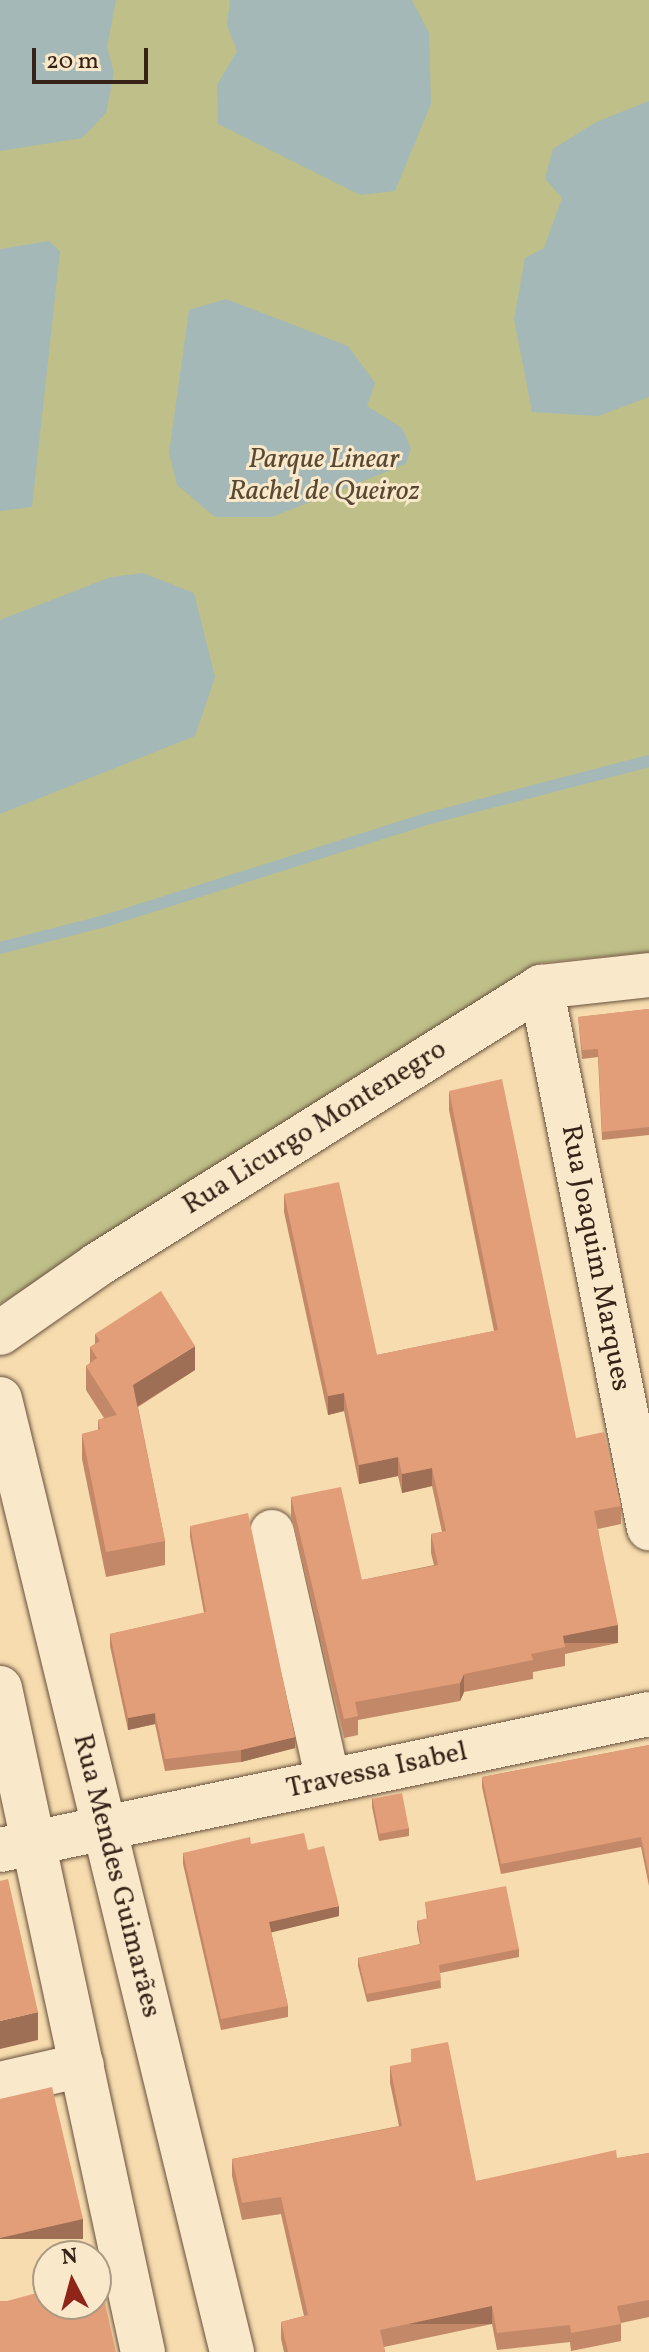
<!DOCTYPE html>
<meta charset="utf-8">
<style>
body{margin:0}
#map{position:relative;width:649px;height:2352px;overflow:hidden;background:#f6dcae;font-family:Vollkorn,serif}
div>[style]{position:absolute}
.green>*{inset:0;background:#bfbf89}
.water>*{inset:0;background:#a3b8b7}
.stream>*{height:12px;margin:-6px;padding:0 6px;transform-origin:6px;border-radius:6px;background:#a3b8b7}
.roads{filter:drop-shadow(0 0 2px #67503d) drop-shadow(0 0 2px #67503d)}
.minor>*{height:44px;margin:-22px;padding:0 22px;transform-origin:22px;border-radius:22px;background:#f9e8ca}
.wall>*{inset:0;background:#c28868}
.shaded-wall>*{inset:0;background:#9e6f55;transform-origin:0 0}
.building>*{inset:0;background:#e29e79;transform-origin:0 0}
span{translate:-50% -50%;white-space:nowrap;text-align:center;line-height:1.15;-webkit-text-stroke:6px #f9e8ca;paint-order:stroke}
.park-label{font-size:28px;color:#594934;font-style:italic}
.street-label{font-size:28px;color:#372217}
.north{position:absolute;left:32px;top:2240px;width:80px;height:80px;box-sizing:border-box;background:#f9e8ca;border:2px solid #ab9982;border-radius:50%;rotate:354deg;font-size:22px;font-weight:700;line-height:32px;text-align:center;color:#372217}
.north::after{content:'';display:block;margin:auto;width:28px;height:36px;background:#8f2418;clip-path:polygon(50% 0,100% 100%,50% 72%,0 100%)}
.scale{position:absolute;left:32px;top:48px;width:116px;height:36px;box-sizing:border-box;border:4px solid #372217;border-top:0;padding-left:10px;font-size:24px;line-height:28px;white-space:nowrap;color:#372217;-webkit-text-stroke:6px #f9e8ca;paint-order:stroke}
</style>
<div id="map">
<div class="green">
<i style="clip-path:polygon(0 0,649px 0,649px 952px,539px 963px,0 1304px)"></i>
</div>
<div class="water">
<i style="clip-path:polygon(0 0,116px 0,107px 47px,114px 73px,106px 113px,82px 138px,0 151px)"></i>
<i style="clip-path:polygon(230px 0,412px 0,429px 33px,431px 104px,395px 191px,360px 195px,218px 124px,217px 85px,237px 51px,227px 25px)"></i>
<i style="clip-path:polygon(649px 101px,649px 397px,598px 416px,532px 412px,514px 319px,525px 258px,544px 248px,562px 198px,545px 179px,553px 149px,596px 122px)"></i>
<i style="clip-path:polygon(49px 241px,60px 251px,32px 507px,0 511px,0 249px)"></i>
<i style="clip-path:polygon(226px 299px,348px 346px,375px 383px,367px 406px,402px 428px,411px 448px,406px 464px,272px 517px,215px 517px,177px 485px,169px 453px,189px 310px)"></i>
<i style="clip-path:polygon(143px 573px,194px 593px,215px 677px,195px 736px,0 814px,0 620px,111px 577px)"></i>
</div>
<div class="stream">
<i style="left:0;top:948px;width:112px;rotate:-14.5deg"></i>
<i style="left:108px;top:920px;width:338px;rotate:-17.6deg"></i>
<i style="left:430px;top:818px;width:226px;rotate:-14.6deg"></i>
</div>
<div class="roads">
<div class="minor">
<i style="left:541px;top:987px;width:552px;rotate:78.71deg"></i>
<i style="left:0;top:1333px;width:118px;rotate:-35deg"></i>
<i style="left:97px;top:1265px;width:524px;rotate:-32.05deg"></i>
<i style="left:541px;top:987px;width:109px;rotate:-6.3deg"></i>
<i style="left:0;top:1399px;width:981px;rotate:76.32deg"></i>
<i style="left:272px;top:1532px;width:255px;rotate:77.3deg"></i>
<i style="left:0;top:1688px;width:679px;rotate:77.85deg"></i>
<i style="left:0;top:1850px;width:663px;rotate:-11.84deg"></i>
<i style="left:0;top:2084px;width:84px;rotate:-13deg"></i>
</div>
</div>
<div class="wall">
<i style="clip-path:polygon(649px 1009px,649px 1135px,602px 1140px,598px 1057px,582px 1059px,578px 1017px)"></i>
<i style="clip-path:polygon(449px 1091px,576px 1438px,621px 1506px,621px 1524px,598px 1529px,618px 1643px,565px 1654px,565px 1666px,533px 1672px,533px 1679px,464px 1692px,460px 1701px,358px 1720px,358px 1735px,344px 1738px,291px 1516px,291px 1497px,362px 1580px,434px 1565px,431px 1553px,431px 1534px,442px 1532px,432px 1486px,402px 1493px,398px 1476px,359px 1484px,344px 1411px,328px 1415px,284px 1212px,284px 1194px,377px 1355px,494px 1331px,449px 1110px)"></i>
<i style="clip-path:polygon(95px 1334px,195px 1370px,138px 1407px,165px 1541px,165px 1565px,106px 1577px,82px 1459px,82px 1434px,98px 1430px,98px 1420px,104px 1418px,86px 1390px,86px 1366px,90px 1363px,90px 1347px,95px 1344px)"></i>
<i style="clip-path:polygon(190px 1526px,295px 1748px,241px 1762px,165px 1771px,155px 1724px,128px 1730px,110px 1646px,110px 1634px,204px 1613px,190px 1537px)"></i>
<i style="clip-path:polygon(649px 1745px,649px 1886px,641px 1847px,501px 1874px,482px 1787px,482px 1777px)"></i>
<i style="clip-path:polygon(372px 1798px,409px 1828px,409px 1836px,379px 1841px,372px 1807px)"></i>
<i style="clip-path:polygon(251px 1844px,308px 1850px,339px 1916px,271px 1932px,288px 2006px,288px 2017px,221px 2030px,183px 1864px,183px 1853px)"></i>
<i style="clip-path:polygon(425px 1902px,519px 1949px,519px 1957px,440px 1973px,441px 1988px,367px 2002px,358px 1966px,358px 1958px,420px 1944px,417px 1929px,417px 1921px,427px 1919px)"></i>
<i style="clip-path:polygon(390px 2066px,476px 2181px,649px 2153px,649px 2317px,621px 2323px,621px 2341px,571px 2351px,570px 2342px,497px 2350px,492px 2324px,384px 2347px,385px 2352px,284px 2352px,281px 2339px,281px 2322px,304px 2316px,281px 2214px,242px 2220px,232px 2176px,232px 2159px,399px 2126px,390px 2083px)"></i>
</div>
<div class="shaded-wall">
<i style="clip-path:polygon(195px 1346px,195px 1370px,133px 1409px,133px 1385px)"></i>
<i style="clip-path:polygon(344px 1393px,344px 1411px,328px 1415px,328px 1396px)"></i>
<i style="clip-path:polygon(398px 1457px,398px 1476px,359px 1484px,359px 1465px)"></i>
<i style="clip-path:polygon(432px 1468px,432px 1486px,402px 1493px,402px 1474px)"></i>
<i style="left:618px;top:1625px;width:18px;height:56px;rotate:90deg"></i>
<i style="clip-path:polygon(464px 1674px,464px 1692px,460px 1701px,460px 1683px)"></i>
<i style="clip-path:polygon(155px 1713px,155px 1724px,128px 1730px,128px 1718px)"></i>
<i style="clip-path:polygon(295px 1737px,295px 1748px,241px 1762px,241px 1750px)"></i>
<i style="clip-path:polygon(339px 1906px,339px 1916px,269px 1933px,269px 1922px)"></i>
<i style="clip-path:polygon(38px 2012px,38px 2040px,0 2049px,0 2021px)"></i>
<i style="left:83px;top:2219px;width:20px;height:85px;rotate:90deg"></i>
<i style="left:492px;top:2306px;width:18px;height:115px;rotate:90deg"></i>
</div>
<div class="building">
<i style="clip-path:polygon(649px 1009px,649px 1127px,602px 1132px,598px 1049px,582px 1050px,578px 1017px)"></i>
<i style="clip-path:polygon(502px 1079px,576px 1438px,604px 1432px,621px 1506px,594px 1511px,618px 1625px,563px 1636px,565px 1647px,531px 1654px,533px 1660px,464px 1674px,460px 1683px,355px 1702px,358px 1716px,344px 1719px,291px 1497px,341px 1487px,362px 1580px,438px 1565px,431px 1534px,446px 1531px,432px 1468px,402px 1474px,398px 1457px,359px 1465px,344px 1393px,328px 1396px,284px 1194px,339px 1182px,377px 1355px,498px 1330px,449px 1091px)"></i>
<i style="clip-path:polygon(161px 1291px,195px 1346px,133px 1385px,165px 1541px,106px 1552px,82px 1434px,100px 1429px,98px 1420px,117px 1415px,86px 1366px,97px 1358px,90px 1347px,100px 1341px,95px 1334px)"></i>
<i style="clip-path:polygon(248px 1513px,295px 1737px,241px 1750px,165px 1759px,155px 1713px,128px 1718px,110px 1634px,206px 1612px,190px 1526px)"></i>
<i style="clip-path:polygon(649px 1745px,649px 1876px,641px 1837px,501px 1864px,482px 1777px)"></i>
<i style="left:402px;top:1793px;width:36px;height:30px;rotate:79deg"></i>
<i style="clip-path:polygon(304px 1833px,308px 1850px,324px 1846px,339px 1906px,269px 1922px,288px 2006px,221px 2019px,183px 1853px,250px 1837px,251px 1844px)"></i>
<i style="clip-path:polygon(8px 1879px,38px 2012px,0 2021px,0 1881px)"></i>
<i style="clip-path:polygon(506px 1886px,519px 1949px,439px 1965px,441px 1980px,367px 1994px,358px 1958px,421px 1944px,417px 1921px,428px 1918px,425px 1902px)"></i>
<i style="clip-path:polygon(448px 2042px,476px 2181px,616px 2150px,617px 2158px,649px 2153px,649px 2300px,617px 2306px,621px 2324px,571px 2333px,570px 2325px,497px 2333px,492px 2306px,380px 2330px,385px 2352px,288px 2352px,281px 2322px,308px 2315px,281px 2197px,242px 2203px,232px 2159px,402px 2126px,390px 2066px,411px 2062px,411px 2049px)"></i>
<i style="clip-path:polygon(52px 2087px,83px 2219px,0 2238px,0 2099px)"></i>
<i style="clip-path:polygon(96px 2276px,99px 2276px,116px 2352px,0 2352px,0 2301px,7px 2301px,48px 2290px,48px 2304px,96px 2304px)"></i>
</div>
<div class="park-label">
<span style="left:324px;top:476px">Parque Linear<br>Rachel de Queiroz</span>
</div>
<div class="street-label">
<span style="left:315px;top:1128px;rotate:-32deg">Rua Licurgo Montenegro</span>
<span style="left:595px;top:1258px;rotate:79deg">Rua Joaquim Marques</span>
<span style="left:377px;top:1771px;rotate:-12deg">Travessa Isabel</span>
<span style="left:116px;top:1876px;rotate:76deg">Rua Mendes Guimarães</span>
</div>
<div class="north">N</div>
<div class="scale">20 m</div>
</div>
